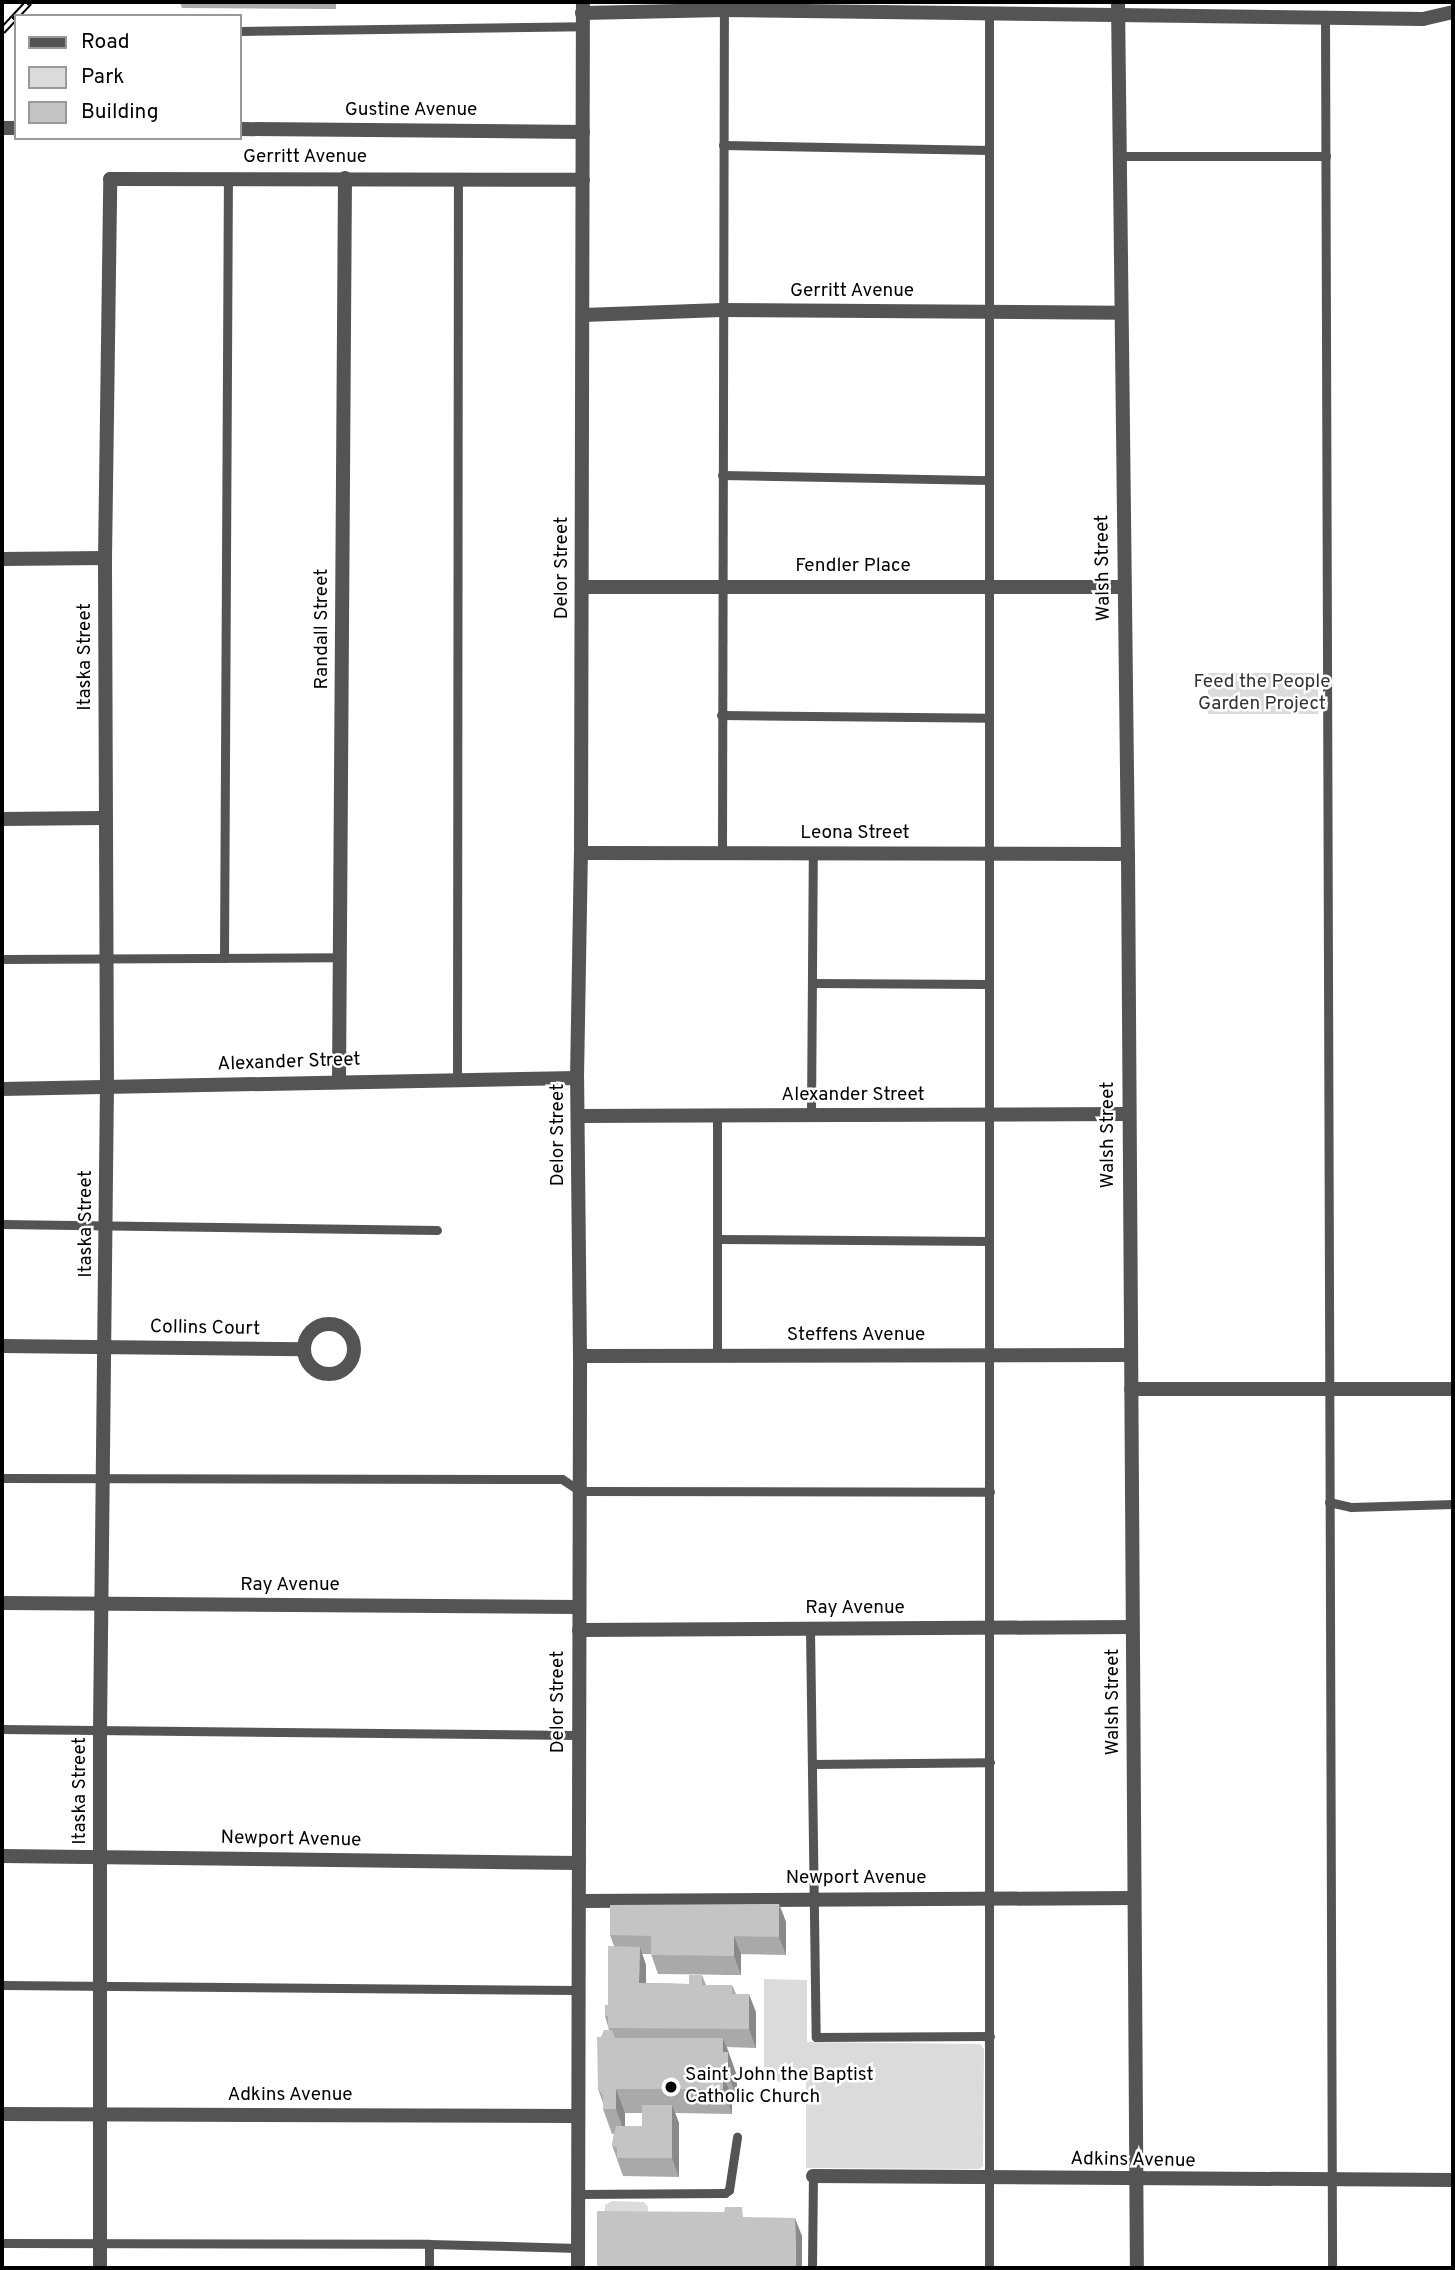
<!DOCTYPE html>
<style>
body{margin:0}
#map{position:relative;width:1455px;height:2270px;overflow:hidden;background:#fff;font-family:Overpass,sans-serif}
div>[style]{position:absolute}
.green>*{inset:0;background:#dbdbdb;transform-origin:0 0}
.service>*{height:9px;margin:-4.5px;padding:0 4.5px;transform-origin:4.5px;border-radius:4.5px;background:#545454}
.minor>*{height:14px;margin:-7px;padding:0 7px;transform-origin:7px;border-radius:7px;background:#545454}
.minor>.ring{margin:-7px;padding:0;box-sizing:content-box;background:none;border:14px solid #545454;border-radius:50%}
.tertiary>*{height:14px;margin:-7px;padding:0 7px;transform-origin:7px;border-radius:7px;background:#545454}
.rail>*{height:8px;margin-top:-4px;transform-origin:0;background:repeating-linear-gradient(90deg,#fff 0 16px,#000 0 32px);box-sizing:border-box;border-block:2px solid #000}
.wall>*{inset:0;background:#a9a9a9}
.shaded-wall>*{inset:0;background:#898989}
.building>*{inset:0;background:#c4c4c4}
.dots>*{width:19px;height:19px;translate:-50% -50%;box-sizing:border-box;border:4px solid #fff;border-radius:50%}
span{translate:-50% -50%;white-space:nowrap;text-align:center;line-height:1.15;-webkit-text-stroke:5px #fff;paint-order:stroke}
.street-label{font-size:19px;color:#000}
.park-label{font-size:19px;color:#323232}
.poi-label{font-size:19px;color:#000}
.left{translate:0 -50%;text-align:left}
.frame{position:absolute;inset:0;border:4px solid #000;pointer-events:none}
.legend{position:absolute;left:14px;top:14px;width:228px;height:126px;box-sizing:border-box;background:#fff;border:2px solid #999;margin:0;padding:9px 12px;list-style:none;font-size:21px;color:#000}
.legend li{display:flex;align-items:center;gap:14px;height:35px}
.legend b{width:35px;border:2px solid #999}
</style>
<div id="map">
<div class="green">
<i style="left:1208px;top:673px;width:110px;height:41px"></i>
<i style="clip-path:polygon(764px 1979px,807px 1980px,807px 2042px,980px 2044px,984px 2049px,983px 2166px,979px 2169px,806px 2168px,806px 2082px,764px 2081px)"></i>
<i style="clip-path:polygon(612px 2201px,644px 2202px,648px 2207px,648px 2224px,604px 2229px,605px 2205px)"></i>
</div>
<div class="service">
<i style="left:989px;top:14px;width:2254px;rotate:90deg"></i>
<i style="left:1325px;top:17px;width:2251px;rotate:89.82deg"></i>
<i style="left:240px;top:31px;width:343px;rotate:-0.8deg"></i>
<i style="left:723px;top:145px;width:266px;rotate:1.1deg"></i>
<i style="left:1119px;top:156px;width:207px"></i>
<i style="left:722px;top:475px;width:267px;rotate:1.1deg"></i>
<i style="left:721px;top:715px;width:268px;rotate:0.6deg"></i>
<i style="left:722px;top:854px;width:852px;rotate:-89.87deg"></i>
<i style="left:224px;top:958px;width:781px;rotate:-89.71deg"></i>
<i style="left:2px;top:959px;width:338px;rotate:-0.3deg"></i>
<i style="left:812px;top:983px;width:177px;rotate:0.3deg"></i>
<i style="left:457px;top:1080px;width:902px;rotate:-89.94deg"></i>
<i style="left:811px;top:1115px;width:261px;rotate:-89.6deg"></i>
<i style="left:2px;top:1224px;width:435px;rotate:0.8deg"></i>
<i style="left:717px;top:1239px;width:272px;rotate:0.4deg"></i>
<i style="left:717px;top:1354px;width:238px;rotate:-90deg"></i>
<i style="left:2px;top:1478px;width:560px;rotate:0.1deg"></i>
<i style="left:562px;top:1479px;width:22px;rotate:34deg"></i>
<i style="left:580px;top:1491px;width:410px;rotate:0.1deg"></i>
<i style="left:1329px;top:1502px;width:23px;rotate:13deg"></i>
<i style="left:1351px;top:1507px;width:102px;rotate:-1.7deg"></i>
<i style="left:810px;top:1629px;width:408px;rotate:89.2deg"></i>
<i style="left:816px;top:2037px;width:174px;rotate:-0.3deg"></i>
<i style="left:2px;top:1729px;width:576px;rotate:0.6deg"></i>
<i style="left:812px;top:1764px;width:178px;rotate:-0.6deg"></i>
<i style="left:2px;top:1985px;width:577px;rotate:0.5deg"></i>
<i style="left:578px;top:2194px;width:147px;rotate:-0.4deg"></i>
<i style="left:725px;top:2193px;width:5px;rotate:-37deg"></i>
<i style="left:729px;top:2190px;width:54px;rotate:-81.4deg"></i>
<i style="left:2px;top:2243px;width:427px;rotate:0.1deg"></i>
<i style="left:429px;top:2244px;width:149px;rotate:1.5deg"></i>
<i style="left:429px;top:2244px;width:24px;rotate:90deg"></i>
<i style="left:812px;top:2268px;width:92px;rotate:-89.4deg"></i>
</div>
<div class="minor">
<i style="left:1118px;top:2px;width:852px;rotate:89.33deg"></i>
<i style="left:1128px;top:854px;width:1414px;rotate:89.64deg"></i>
<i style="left:583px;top:315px;width:139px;rotate:-2.1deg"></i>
<i style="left:722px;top:310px;width:399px;rotate:0.4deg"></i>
<i style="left:2px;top:559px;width:103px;rotate:-0.6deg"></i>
<i style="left:582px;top:587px;width:541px"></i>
<i style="left:2px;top:819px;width:102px;rotate:-0.6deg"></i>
<i style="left:581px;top:853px;width:547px;rotate:0.1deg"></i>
<i style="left:339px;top:1081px;width:903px;rotate:-89.62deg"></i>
<i style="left:2px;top:1089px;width:575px;rotate:-1.1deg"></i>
<i style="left:578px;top:1116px;width:550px;rotate:-0.21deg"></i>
<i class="ring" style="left:304px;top:1324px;width:36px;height:36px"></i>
<i style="left:2px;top:1346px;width:302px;rotate:0.6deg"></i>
<i style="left:580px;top:1356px;width:551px;rotate:-0.1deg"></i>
<i style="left:1131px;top:1389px;width:322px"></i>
<i style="left:2px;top:1603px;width:576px;rotate:0.4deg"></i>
<i style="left:579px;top:1630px;width:553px;rotate:-0.31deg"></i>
<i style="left:2px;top:1856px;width:577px;rotate:0.7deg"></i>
<i style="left:579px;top:1901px;width:555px;rotate:-0.31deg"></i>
<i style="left:2px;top:2114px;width:576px;rotate:0.2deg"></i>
<i style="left:813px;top:2176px;width:640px;rotate:0.36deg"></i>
<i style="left:100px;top:2268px;width:538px;rotate:-90deg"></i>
<i style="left:100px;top:1730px;width:642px;rotate:-89.38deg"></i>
<i style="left:107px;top:1088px;width:530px;rotate:-90.22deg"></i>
<i style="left:105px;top:558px;width:379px;rotate:-89.2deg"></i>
<i style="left:110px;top:179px;width:473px;rotate:0.1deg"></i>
</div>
<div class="tertiary">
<i style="left:582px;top:13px;width:142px;rotate:-1.2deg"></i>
<i style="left:724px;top:10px;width:699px;rotate:0.74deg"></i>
<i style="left:1423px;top:19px;width:31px;rotate:-13deg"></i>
<i style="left:2px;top:128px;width:14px"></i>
<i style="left:240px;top:129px;width:343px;rotate:0.5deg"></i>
<i style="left:578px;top:2268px;width:912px;rotate:-89.87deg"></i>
<i style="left:580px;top:1356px;width:278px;rotate:-90.6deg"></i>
<i style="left:577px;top:1078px;width:225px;rotate:-89deg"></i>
<i style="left:581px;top:853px;width:851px;rotate:-89.87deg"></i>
</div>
<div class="rail">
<i style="left:16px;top:16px;width:19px;rotate:-47deg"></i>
<i style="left:2px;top:31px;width:21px;rotate:-47deg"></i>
</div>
<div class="wall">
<i style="clip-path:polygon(180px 2px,336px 2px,336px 9px,182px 8px)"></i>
<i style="clip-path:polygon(evenodd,779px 1904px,786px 1922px,786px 1955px,741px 1954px,741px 1975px,658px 1974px,651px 1954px,642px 1954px,646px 1965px,646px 1983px,689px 1984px,702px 1975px,706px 1985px,732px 1985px,736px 1994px,756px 2012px,756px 2048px,727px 2047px,737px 2076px,737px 2098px,732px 2098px,732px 2114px,675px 2113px,679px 2123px,679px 2177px,623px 2176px,612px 2145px,614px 2134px,612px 2134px,603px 2109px,603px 2103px,598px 2089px,601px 2037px,609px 2030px,605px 2016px,608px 2005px,614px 1946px,610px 1935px,779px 1904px,625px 2113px,642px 2113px,642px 2126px,625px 2126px,625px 2113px)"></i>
</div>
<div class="shaded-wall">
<i style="clip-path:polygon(779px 1904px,786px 1922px,786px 1955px,779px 1937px)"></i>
<i style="clip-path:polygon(734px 1936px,741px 1954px,741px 1975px,734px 1956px)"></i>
<i style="clip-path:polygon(640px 1947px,646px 1965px,646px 2002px,639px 1983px)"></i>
<i style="clip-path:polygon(749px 1994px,756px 2012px,756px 2048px,749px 2029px)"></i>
<i style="clip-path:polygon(723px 2038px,737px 2076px,737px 2098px,728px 2074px,723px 2052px)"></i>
<i style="clip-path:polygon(723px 2074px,732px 2098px,732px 2114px,723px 2089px)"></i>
<i style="clip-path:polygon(616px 2089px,625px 2113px,625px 2134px,616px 2109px)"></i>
<i style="clip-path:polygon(672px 2105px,679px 2123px,679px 2177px,672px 2158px)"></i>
<i style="clip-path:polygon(795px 2218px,802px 2236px,802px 2268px,796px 2268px)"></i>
</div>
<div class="building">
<i style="clip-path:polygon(779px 1904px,779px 1937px,734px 1936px,734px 1956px,651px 1955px,651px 1936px,610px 1935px,610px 1905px)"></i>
<i style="clip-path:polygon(608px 1946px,640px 1947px,639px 1983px,689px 1984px,689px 1975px,702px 1975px,702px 1985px,732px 1985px,732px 1994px,749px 1994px,749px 2029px,608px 2028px,608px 2016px,605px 2016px,605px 2005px,608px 2005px)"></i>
<i style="clip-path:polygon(604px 2030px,612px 2030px,615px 2038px,723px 2038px,723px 2052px,728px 2052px,728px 2074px,723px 2074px,723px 2089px,616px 2089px,616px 2109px,603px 2109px,603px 2095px,598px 2089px,597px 2037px,601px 2037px)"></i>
<i style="clip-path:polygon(642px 2105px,672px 2105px,672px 2158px,617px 2158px,617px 2148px,612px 2145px,616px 2126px,642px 2126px)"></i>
<i style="clip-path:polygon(725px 2207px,742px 2207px,743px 2217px,795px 2218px,796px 2268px,597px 2268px,597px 2211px,724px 2212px)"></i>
</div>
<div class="dots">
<i style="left:671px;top:2087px;background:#000"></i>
</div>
<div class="street-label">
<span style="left:411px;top:111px">Gustine Avenue</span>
<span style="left:305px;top:158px">Gerritt Avenue</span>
<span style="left:852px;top:292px">Gerritt Avenue</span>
<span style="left:853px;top:567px">Fendler Place</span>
<span style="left:563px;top:568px;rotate:-90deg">Delor Street</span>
<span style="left:1104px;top:568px;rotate:-91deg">Walsh Street</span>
<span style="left:323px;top:629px;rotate:-90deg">Randall Street</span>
<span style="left:86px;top:657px;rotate:-90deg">Itaska Street</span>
<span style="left:855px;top:834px">Leona Street</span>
<span style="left:289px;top:1063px;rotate:-2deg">Alexander Street</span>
<span style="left:853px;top:1096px">Alexander Street</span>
<span style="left:559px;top:1135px;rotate:-90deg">Delor Street</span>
<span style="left:1109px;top:1135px;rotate:-90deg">Walsh Street</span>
<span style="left:87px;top:1224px;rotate:-90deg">Itaska Street</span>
<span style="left:205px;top:1329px;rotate:1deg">Collins Court</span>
<span style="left:856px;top:1336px">Steffens Avenue</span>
<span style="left:290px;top:1586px">Ray Avenue</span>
<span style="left:855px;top:1609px">Ray Avenue</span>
<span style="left:559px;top:1702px;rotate:-90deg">Delor Street</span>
<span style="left:1114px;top:1702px;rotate:-90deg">Walsh Street</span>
<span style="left:81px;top:1791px;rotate:-90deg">Itaska Street</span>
<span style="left:291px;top:1840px;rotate:1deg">Newport Avenue</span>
<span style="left:856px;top:1879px">Newport Avenue</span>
<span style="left:290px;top:2096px">Adkins Avenue</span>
<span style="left:1133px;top:2161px;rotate:1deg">Adkins Avenue</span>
</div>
<div class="park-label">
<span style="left:1262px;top:694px">Feed the People<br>Garden Project</span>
</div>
<div class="poi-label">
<span class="left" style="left:685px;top:2087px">Saint John the Baptist<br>Catholic Church</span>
</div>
<div class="frame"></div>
<ul class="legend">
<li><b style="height:9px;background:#545454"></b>Road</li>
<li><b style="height:19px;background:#dbdbdb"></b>Park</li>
<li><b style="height:19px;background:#c4c4c4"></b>Building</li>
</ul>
</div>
